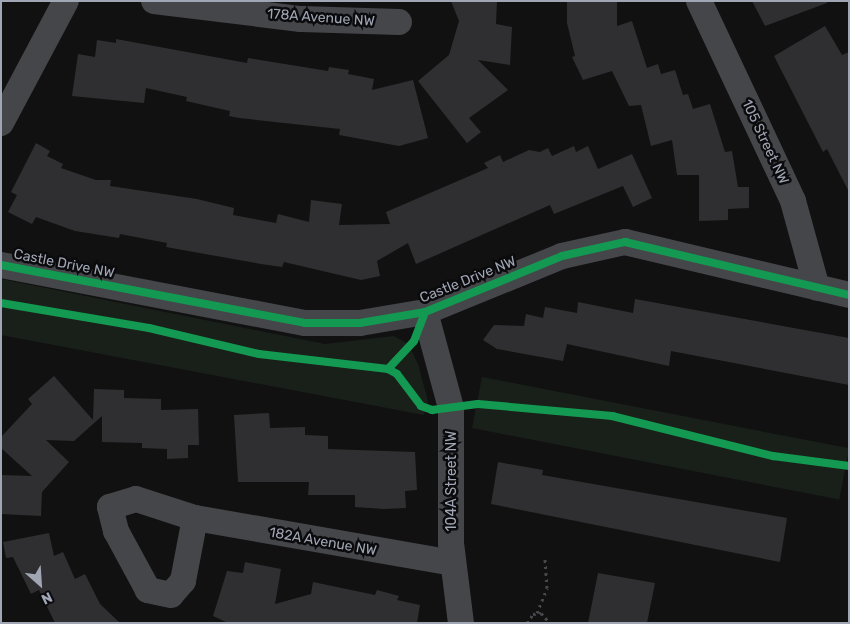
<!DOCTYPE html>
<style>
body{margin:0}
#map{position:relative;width:850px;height:624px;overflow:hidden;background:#111;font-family:Rubik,sans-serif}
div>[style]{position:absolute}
.green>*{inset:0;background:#19201a;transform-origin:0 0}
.building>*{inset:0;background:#2f2f31}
.path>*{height:3px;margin-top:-1.5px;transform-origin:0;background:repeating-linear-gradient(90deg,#46484c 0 2.5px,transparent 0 6.5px)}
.minor>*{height:26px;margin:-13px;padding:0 13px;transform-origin:13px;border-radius:13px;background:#45464a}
.cycleway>*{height:8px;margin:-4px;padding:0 4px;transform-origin:4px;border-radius:4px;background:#139951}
span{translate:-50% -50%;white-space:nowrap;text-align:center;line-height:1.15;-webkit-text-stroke:5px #0b0b0d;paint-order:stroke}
.street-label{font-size:14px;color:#a0a6b4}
.frame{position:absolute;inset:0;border:2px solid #a0a6b4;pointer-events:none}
.north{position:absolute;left:15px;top:559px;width:50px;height:50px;-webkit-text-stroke:4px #0b0b0d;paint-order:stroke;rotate:154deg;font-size:14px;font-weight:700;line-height:20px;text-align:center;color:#a0a6b4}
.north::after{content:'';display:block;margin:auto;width:18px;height:22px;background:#a0a6b4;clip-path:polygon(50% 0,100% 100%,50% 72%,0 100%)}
</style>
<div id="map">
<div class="green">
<i style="clip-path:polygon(1px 279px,325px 344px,394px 336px,408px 344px,418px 364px,428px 401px,424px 415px,1px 335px)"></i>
<i style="left:482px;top:377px;width:374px;height:52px;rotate:11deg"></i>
</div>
<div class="building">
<i style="clip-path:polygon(451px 1px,497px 1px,496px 24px,512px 27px,510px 65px,478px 60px,508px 90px,469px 118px,481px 132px,467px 143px,418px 81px,449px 55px,459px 21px)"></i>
<i style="clip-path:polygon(567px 1px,617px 1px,617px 26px,632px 21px,647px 68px,658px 64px,661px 74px,675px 70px,683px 95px,688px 94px,693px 109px,710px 104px,725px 152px,732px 151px,738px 187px,749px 187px,749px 208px,728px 209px,728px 220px,699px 221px,699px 175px,677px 175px,672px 140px,651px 146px,641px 105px,629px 106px,612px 71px,583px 80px,572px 57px,575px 56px,567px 23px)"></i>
<i style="clip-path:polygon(752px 1px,827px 1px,827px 3px,765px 26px)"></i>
<i style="clip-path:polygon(825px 26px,842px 55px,849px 52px,849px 192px,827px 149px,823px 152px,774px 56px)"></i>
<i style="clip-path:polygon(116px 39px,247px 63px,248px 58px,328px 71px,329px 67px,349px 70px,348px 74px,374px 79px,372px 90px,413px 80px,428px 138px,399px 146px,339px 135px,340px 129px,239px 118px,229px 116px,230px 111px,186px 101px,187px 97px,146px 88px,144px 103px,72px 96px,78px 54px,95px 57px,97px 40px,116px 43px)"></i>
<i style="clip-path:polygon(36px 143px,50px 151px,47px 156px,63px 164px,61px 168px,96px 180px,111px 180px,110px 186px,197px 199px,234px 208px,233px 215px,276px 223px,278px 214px,309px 222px,311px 200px,342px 204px,339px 225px,390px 224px,386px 212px,488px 168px,484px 163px,500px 155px,503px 162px,529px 150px,540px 152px,548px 148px,552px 156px,574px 146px,576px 152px,588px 146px,598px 169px,632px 154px,652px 198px,633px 207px,623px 186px,554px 214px,550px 205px,416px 264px,408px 243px,377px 261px,380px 276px,361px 280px,284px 262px,282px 267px,261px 264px,166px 247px,167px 243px,120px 234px,119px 238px,75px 231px,36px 217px,32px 224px,8px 212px,17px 195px,11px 192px)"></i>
<i style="clip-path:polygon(635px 299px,849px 338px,849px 385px,671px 351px,669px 366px,567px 344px,563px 361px,497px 349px,483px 340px,494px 325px,524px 326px,526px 314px,543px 318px,545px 307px,577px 313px,578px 302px,633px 313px)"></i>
<i style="clip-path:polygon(54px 376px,93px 420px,94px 389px,124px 390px,124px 398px,161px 399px,161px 410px,198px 409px,199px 445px,188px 445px,188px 458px,167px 459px,167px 449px,142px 448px,142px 443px,102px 442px,102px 416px,74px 441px,46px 440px,69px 462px,42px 492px,41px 516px,1px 514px,1px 475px,32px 476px,1px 448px,1px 437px,32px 404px,28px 399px)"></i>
<i style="clip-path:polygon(269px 413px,270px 428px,305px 427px,305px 435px,328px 436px,328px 449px,415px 452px,417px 490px,405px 491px,406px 508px,384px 509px,355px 507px,355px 495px,308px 495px,309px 482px,238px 482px,234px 415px)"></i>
<i style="clip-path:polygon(498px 462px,543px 470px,542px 475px,787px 518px,780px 562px,491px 504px)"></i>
<i style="clip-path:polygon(49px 533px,54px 556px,63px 552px,75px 579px,85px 574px,100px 604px,120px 623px,55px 623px,39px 590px,31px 594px,13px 557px,6px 558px,3px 542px)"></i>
<i style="clip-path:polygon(245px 562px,281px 569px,275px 604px,311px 594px,313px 582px,375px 595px,377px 590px,399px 596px,397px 600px,420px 605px,417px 623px,228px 623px,213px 616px,227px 571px,243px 573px)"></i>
<i style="clip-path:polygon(598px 573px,655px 583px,647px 623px,588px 623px)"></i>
</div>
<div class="path">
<i style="left:537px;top:613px;width:27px;rotate:-68deg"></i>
<i style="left:547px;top:588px;width:30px;rotate:-94deg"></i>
<i style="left:527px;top:623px;width:11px;rotate:-56deg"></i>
<i style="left:533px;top:614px;width:8px;rotate:-7deg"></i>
<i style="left:541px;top:613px;width:13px;rotate:48deg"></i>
</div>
<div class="minor">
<i style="left:154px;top:1px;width:148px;rotate:7deg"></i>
<i style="left:301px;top:19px;width:98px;rotate:1.8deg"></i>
<i style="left:699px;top:1px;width:221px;rotate:64.8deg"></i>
<i style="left:793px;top:201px;width:90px;rotate:74.6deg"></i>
<i style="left:1px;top:123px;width:138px;rotate:-62deg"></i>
<i style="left:1px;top:265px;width:309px;rotate:10.8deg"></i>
<i style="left:305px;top:323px;width:55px"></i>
<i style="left:360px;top:323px;width:66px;rotate:-9.6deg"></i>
<i style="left:425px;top:312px;width:148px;rotate:-22.2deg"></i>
<i style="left:562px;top:256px;width:65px;rotate:-12.5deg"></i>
<i style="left:625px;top:242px;width:230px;rotate:13.3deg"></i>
<i style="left:425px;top:312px;width:99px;rotate:74.8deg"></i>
<i style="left:451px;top:408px;width:135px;rotate:90deg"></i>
<i style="left:451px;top:543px;width:81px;rotate:82.9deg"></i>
<i style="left:195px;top:518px;width:64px;rotate:100.8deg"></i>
<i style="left:183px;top:581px;width:18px;rotate:131deg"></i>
<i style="left:171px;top:595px;width:24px;rotate:-168deg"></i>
<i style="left:148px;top:590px;width:67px;rotate:-118.5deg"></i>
<i style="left:116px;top:531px;width:25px;rotate:-104deg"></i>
<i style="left:110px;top:507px;width:27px;rotate:-17deg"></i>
<i style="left:136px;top:499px;width:62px;rotate:17.9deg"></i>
<i style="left:195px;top:518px;width:262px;rotate:9.9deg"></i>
</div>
<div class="cycleway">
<i style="left:1px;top:265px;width:309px;rotate:10.8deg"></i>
<i style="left:305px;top:323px;width:55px"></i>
<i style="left:360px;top:323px;width:66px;rotate:-9.6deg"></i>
<i style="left:425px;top:312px;width:148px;rotate:-22.2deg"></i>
<i style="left:562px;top:256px;width:65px;rotate:-12.5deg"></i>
<i style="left:625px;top:242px;width:230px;rotate:13.3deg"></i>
<i style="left:1px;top:303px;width:150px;rotate:9.6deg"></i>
<i style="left:149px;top:328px;width:113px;rotate:13.3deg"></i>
<i style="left:259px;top:354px;width:130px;rotate:6.6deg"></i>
<i style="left:388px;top:369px;width:10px;rotate:29deg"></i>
<i style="left:397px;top:374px;width:40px;rotate:53deg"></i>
<i style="left:421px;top:406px;width:12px;rotate:20deg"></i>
<i style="left:432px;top:410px;width:46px;rotate:-7.4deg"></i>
<i style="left:478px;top:404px;width:135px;rotate:5.1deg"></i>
<i style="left:612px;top:416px;width:166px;rotate:14deg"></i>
<i style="left:773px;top:456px;width:77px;rotate:7.5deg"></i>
<i style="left:388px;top:369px;width:38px;rotate:-47deg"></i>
<i style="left:414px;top:341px;width:31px;rotate:-69deg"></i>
</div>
<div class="street-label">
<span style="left:321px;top:18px;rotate:4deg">178A Avenue NW</span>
<span style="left:765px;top:142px;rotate:65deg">105 Street NW</span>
<span style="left:64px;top:264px;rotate:11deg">Castle Drive NW</span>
<span style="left:468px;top:280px;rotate:-22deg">Castle Drive NW</span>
<span style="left:452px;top:481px;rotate:-90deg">104A Street NW</span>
<span style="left:323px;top:542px;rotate:10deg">182A Avenue NW</span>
</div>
<div class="frame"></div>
<div class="north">N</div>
</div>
